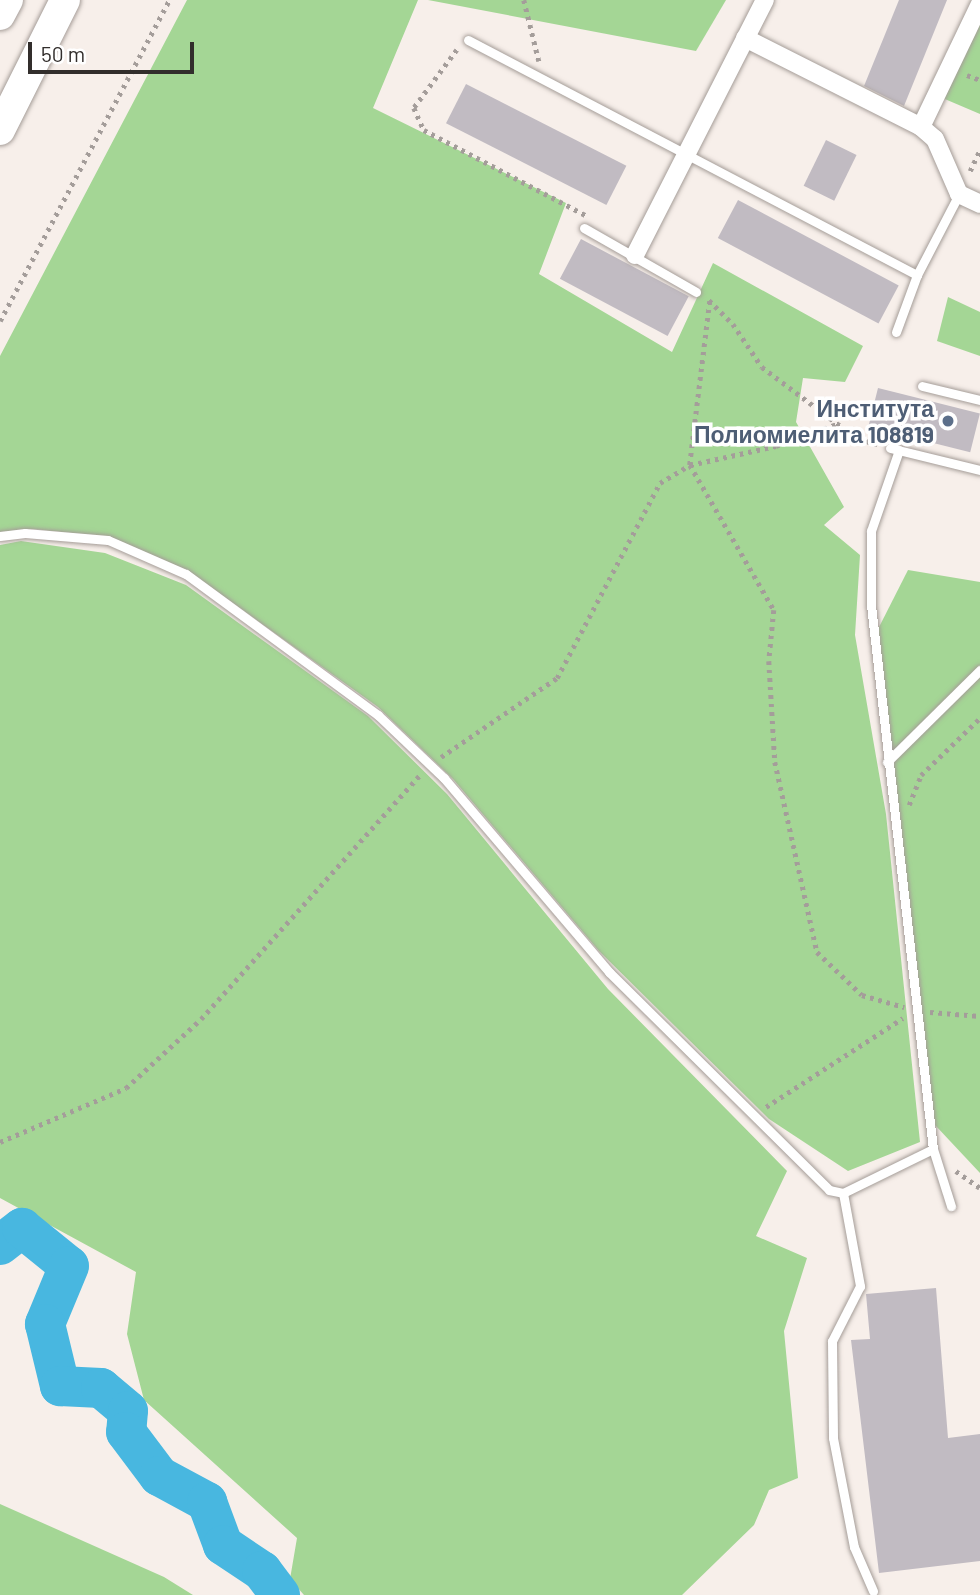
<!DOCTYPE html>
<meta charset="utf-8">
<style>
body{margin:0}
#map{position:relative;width:980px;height:1595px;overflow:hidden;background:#f7efea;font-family:Barlow,sans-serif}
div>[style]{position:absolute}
.green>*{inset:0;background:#a4d695}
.river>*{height:40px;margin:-20px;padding:0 20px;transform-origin:20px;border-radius:20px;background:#48b7e0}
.building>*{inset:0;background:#c1bbc2;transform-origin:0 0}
.path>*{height:4.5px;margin-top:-2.25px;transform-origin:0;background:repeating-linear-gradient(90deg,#a49d9a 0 3.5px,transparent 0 8.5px)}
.roads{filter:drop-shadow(0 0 2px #a59d98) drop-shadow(0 0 2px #a59d98)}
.service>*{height:9px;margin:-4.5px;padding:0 4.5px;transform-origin:4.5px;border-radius:4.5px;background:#fff}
.minor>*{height:18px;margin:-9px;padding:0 9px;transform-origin:9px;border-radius:9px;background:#fff}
.trunk>*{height:30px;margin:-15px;padding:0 15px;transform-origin:15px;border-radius:15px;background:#fff}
.dots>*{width:19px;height:19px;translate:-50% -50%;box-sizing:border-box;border:4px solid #fff;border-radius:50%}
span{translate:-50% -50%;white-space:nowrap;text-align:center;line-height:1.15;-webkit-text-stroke:7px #fff;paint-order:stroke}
.service-label{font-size:23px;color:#4e5e75;font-weight:700}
.right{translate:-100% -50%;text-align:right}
.scale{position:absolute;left:28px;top:42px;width:166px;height:32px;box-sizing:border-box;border:4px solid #322e2c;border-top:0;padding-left:9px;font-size:21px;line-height:24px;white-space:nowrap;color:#322e2c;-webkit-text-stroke:5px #fff;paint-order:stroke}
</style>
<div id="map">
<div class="green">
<i style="clip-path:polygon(187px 0,418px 0,373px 108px,566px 203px,539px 274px,672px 352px,713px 263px,863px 346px,845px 382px,803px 378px,796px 422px,844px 507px,824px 525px,860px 555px,855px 635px,886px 814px,920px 1142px,848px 1171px,769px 1119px,599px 951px,453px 779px,378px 707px,191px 573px,109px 537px,33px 529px,0 532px,0 356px)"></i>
<i style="clip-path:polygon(428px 0,726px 0,696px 51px)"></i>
<i style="clip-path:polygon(980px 0,980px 114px,933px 94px)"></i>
<i style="clip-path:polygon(948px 297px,980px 312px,980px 356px,937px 341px)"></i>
<i style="clip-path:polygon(21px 541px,105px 553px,186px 585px,368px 716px,447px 794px,608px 989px,787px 1171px,756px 1236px,807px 1258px,784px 1331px,798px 1478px,769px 1490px,754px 1525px,682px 1595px,304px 1595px,290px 1579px,297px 1538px,144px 1400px,127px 1334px,136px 1272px,0 1198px,0 545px)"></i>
<i style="clip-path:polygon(908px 570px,980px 582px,980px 1173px,935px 1125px,874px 637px)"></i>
<i style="clip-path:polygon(0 1504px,164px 1577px,193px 1595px,0 1595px)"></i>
</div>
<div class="river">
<i style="left:0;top:1245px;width:28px;rotate:-38deg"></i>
<i style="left:22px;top:1228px;width:60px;rotate:39deg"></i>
<i style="left:69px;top:1266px;width:63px;rotate:112.5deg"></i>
<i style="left:45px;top:1324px;width:64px;rotate:76.4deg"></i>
<i style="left:60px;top:1386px;width:41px;rotate:2.8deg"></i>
<i style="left:101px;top:1388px;width:35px;rotate:40deg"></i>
<i style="left:128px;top:1411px;width:21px;rotate:95deg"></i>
<i style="left:126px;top:1432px;width:55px;rotate:53.1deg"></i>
<i style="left:159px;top:1476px;width:55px;rotate:28.4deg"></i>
<i style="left:207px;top:1502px;width:46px;rotate:69.6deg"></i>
<i style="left:223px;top:1545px;width:47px;rotate:33.7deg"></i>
<i style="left:262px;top:1571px;width:30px;rotate:53deg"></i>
</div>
<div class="building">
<i style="clip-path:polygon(899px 0,947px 0,904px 106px,864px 86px)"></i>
<i style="left:466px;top:84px;width:180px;height:44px;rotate:27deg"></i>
<i style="left:826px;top:140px;width:34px;height:51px;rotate:26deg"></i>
<i style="left:738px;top:200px;width:182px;height:43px;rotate:28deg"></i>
<i style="left:581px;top:239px;width:122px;height:45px;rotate:28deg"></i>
<i style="left:878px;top:388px;width:105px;height:40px;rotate:14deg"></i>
<i style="clip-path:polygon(936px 1288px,948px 1438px,980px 1434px,980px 1561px,879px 1573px,851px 1340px,870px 1339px,866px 1294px)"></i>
</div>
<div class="path">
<i style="left:524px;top:0;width:63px;rotate:76.2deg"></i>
<i style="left:457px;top:50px;width:72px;rotate:126.6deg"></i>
<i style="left:414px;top:108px;width:24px;rotate:66deg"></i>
<i style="left:424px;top:130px;width:184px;rotate:27.8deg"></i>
<i style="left:967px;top:75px;width:14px;rotate:21deg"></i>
<i style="left:970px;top:171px;width:23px;rotate:-65deg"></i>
<i style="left:709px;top:300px;width:34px;rotate:45deg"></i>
<i style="left:733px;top:324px;width:52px;rotate:56deg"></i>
<i style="left:762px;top:367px;width:120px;rotate:36.9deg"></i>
<i style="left:858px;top:439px;width:20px;rotate:15deg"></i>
<i style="left:710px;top:301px;width:165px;rotate:97deg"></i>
<i style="left:690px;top:465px;width:168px;rotate:59.9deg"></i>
<i style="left:774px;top:610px;width:51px;rotate:95.6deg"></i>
<i style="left:769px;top:661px;width:101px;rotate:86.6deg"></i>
<i style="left:775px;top:762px;width:195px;rotate:77.5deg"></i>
<i style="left:817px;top:952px;width:62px;rotate:43.7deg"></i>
<i style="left:862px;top:995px;width:44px;rotate:15.9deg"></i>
<i style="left:0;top:321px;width:363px;rotate:-62.2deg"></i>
<i style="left:441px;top:757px;width:140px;rotate:-34.3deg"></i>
<i style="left:557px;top:678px;width:221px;rotate:-62.2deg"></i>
<i style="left:660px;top:483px;width:35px;rotate:-31deg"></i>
<i style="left:690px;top:465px;width:88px;rotate:-12.5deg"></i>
<i style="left:776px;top:446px;width:65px;rotate:-19.8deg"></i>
<i style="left:909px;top:805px;width:32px;rotate:-68deg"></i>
<i style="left:921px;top:775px;width:82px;rotate:-44deg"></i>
<i style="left:930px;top:1012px;width:50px;rotate:4.6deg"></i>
<i style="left:766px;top:1107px;width:163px;rotate:-33deg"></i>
<i style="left:0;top:1142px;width:137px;rotate:-23.2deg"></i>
<i style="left:126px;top:1088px;width:102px;rotate:-42.6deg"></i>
<i style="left:201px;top:1019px;width:329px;rotate:-48.1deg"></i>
<i style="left:956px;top:1171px;width:29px;rotate:35deg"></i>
</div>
<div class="roads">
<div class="service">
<i style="left:468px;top:40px;width:507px;rotate:27.63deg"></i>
<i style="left:584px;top:228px;width:129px;rotate:29.7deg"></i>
<i style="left:896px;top:332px;width:61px;rotate:-69.8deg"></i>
<i style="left:917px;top:275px;width:91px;rotate:-62.6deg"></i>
<i style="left:922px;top:386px;width:60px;rotate:13.6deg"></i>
<i style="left:890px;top:448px;width:93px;rotate:13.7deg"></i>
<i style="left:899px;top:450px;width:86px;rotate:109.1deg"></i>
<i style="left:871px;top:531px;width:74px;rotate:90deg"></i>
<i style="left:871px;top:605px;width:548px;rotate:83.5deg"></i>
<i style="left:933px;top:1149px;width:60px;rotate:72.5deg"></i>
<i style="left:0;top:536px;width:25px;rotate:-7deg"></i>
<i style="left:25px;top:533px;width:83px;rotate:4.8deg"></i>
<i style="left:108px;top:540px;width:85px;rotate:23.6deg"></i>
<i style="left:186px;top:574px;width:238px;rotate:36.3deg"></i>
<i style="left:378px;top:715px;width:91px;rotate:43.7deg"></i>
<i style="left:444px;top:778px;width:255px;rotate:49.6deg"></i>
<i style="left:609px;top:972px;width:310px;rotate:44.7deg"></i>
<i style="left:829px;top:1190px;width:14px;rotate:12deg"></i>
<i style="left:843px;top:1193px;width:100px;rotate:-26.1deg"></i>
<i style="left:887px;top:762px;width:131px;rotate:-44.7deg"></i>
<i style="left:843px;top:1193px;width:95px;rotate:79.6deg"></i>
<i style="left:860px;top:1286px;width:62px;rotate:117deg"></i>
<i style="left:832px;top:1341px;width:97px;rotate:89.4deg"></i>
<i style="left:833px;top:1438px;width:111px;rotate:79.1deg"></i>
<i style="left:854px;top:1547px;width:48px;rotate:66.6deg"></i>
</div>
<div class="minor">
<i style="left:745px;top:38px;width:197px;rotate:26.8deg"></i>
<i style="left:921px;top:127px;width:18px;rotate:41deg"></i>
<i style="left:935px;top:139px;width:60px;rotate:66.4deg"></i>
<i style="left:959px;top:194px;width:23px;rotate:25deg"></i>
<i style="left:921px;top:127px;width:136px;rotate:-64.4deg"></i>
<i style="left:635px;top:255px;width:286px;rotate:-63deg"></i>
</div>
<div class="trunk">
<i style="left:0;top:15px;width:17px;rotate:-62deg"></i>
<i style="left:0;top:130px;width:145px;rotate:-63.4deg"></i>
</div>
</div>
<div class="dots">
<i style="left:948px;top:421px;background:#5c6f8a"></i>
</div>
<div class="service-label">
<span class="right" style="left:934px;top:421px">Института<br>Полиомиелита 108819</span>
</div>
<div class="scale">50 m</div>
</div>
